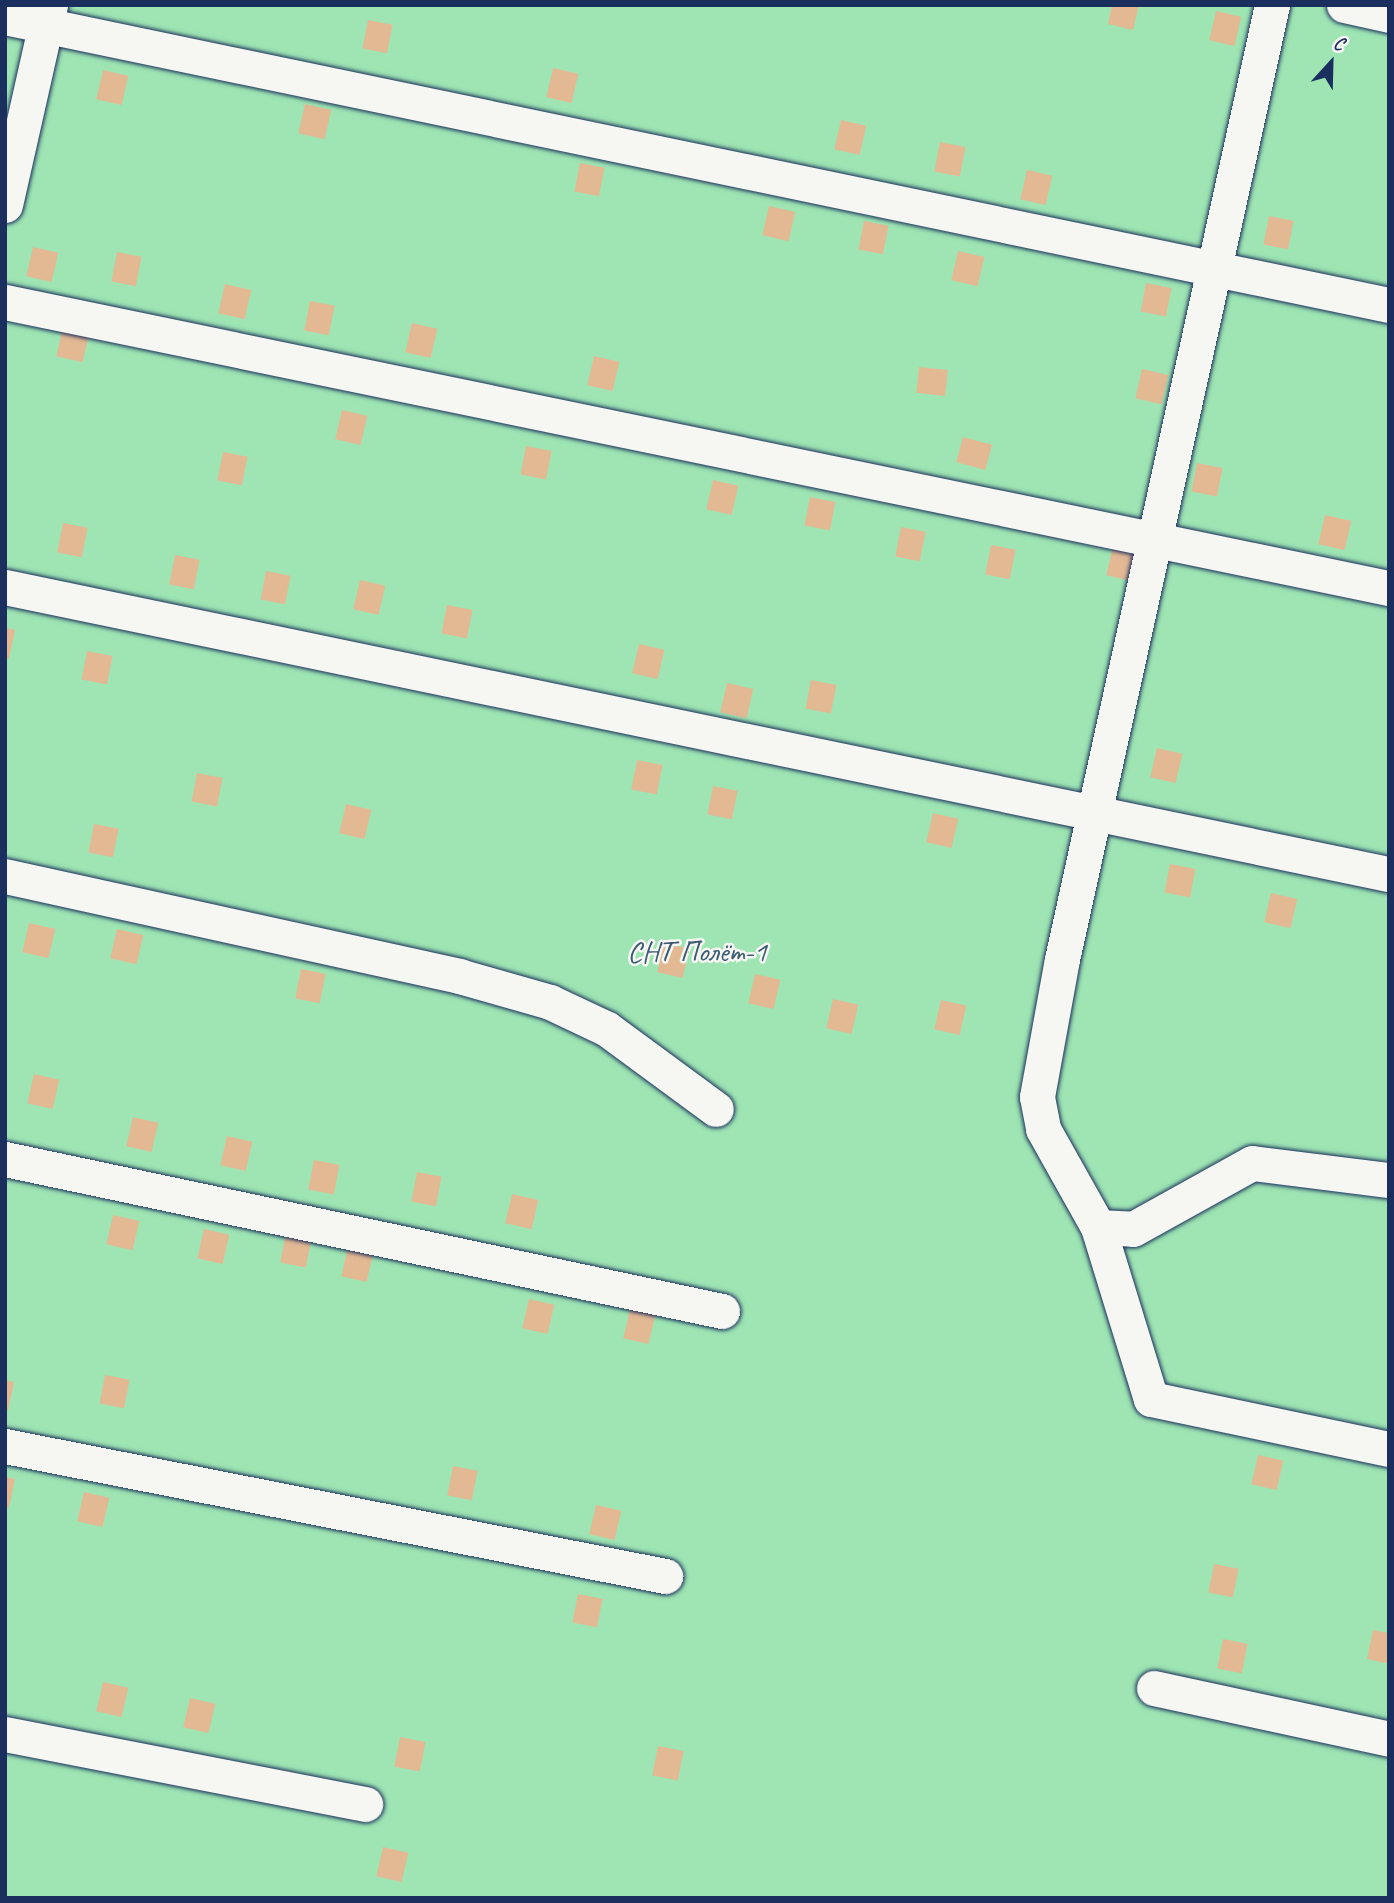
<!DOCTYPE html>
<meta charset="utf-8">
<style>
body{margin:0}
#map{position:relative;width:1394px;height:1903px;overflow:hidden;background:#f0e4d6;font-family:Caveat,sans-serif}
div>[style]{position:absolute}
.green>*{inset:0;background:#9ee5b3;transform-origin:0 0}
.building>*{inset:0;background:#e3b994;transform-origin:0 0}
.roads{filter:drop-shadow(0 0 2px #1b2f5e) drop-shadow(0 0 2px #1b2f5e)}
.minor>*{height:35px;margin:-17.5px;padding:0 17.5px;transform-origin:17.5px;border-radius:17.5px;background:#f6f6f2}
span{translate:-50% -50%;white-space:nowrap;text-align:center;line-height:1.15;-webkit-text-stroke:5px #f6f6f2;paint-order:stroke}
.park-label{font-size:30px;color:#3c5c73}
.frame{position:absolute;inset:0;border:7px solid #1b2f5e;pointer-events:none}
.north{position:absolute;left:1296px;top:28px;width:70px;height:70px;-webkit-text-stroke:5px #f6f6f2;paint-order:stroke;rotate:22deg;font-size:19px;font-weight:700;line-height:28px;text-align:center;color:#1b2f5e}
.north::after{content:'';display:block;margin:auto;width:24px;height:32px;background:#1b2f5e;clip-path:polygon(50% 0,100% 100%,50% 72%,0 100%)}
</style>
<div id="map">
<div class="green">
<i style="left:5px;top:5px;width:1384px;height:1893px"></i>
</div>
<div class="building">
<i style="clip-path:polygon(1112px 5px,1139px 5px,1133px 30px,1108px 24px)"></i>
<i style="left:1216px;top:11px;width:26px;height:30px;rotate:13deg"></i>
<i style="left:368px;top:20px;width:25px;height:29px;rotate:11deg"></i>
<i style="left:553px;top:68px;width:26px;height:30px;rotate:13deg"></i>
<i style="left:103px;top:70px;width:26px;height:30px;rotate:13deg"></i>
<i style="left:305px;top:104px;width:27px;height:30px;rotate:13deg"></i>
<i style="left:841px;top:120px;width:26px;height:30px;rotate:13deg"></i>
<i style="left:940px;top:142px;width:26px;height:30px;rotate:11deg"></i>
<i style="left:580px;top:163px;width:25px;height:29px;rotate:11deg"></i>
<i style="left:1027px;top:170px;width:26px;height:30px;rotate:13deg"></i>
<i style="left:769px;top:206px;width:27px;height:30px;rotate:13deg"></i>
<i style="left:1269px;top:216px;width:25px;height:29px;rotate:11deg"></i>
<i style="left:864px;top:221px;width:25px;height:29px;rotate:11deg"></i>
<i style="left:33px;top:247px;width:26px;height:30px;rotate:13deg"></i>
<i style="left:958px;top:251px;width:27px;height:30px;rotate:13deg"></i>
<i style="left:117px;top:252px;width:25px;height:30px;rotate:11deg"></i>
<i style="left:1146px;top:283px;width:26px;height:29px;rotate:11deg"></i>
<i style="left:225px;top:284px;width:27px;height:30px;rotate:13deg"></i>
<i style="left:310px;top:301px;width:25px;height:30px;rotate:11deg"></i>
<i style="left:412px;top:323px;width:26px;height:30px;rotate:13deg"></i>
<i style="left:63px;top:327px;width:27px;height:30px;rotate:13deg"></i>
<i style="left:594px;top:356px;width:26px;height:30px;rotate:13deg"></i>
<i style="left:919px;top:367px;width:29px;height:26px;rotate:6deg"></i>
<i style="left:1142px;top:369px;width:27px;height:30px;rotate:13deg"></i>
<i style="left:342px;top:410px;width:26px;height:30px;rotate:13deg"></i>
<i style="left:963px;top:437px;width:30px;height:26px;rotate:15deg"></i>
<i style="left:526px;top:446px;width:26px;height:29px;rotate:11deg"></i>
<i style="left:223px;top:452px;width:25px;height:29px;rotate:11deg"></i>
<i style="left:1197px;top:463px;width:26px;height:29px;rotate:11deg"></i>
<i style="left:713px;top:480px;width:26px;height:30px;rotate:13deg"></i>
<i style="left:810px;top:497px;width:26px;height:29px;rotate:11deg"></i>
<i style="left:1325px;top:515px;width:27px;height:30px;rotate:13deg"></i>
<i style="left:63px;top:523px;width:25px;height:30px;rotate:11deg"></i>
<i style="left:901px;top:527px;width:25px;height:30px;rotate:11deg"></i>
<i style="left:991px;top:545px;width:25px;height:30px;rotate:11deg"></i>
<i style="left:1113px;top:546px;width:26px;height:30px;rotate:13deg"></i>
<i style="left:175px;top:555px;width:25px;height:30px;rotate:11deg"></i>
<i style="left:266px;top:571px;width:25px;height:29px;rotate:11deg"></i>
<i style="left:360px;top:580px;width:26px;height:30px;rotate:13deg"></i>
<i style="left:447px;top:605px;width:26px;height:29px;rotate:11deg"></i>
<i style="clip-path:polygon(5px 628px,15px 630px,9px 659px,5px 658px)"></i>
<i style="left:639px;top:644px;width:26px;height:30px;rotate:13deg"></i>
<i style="left:87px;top:651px;width:26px;height:29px;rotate:11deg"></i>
<i style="left:811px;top:680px;width:26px;height:29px;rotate:11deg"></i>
<i style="left:727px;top:683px;width:27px;height:30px;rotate:13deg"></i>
<i style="left:1157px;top:748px;width:26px;height:30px;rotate:13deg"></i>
<i style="left:637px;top:760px;width:26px;height:30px;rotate:11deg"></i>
<i style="left:197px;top:773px;width:26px;height:29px;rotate:11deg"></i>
<i style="left:713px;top:786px;width:25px;height:29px;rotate:11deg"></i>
<i style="left:346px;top:804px;width:26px;height:30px;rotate:13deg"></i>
<i style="left:933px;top:813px;width:26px;height:30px;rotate:13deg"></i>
<i style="left:94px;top:824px;width:25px;height:29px;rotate:11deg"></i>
<i style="left:1170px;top:864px;width:26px;height:29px;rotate:11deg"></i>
<i style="left:1271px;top:893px;width:27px;height:30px;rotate:13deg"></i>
<i style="left:29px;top:923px;width:27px;height:30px;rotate:13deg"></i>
<i style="left:117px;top:929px;width:27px;height:30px;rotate:13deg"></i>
<i style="left:664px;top:943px;width:26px;height:30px;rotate:13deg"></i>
<i style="left:301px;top:969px;width:25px;height:30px;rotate:11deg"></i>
<i style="left:755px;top:974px;width:26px;height:30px;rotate:13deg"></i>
<i style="left:833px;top:999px;width:26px;height:30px;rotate:13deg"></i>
<i style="left:941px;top:1000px;width:26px;height:30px;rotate:13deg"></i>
<i style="left:34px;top:1074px;width:26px;height:30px;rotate:13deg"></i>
<i style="left:133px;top:1117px;width:26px;height:30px;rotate:13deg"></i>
<i style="left:227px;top:1136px;width:26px;height:30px;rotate:13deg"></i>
<i style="left:314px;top:1160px;width:26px;height:30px;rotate:11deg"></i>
<i style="left:417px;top:1172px;width:25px;height:30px;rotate:11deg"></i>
<i style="left:512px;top:1194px;width:27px;height:30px;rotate:13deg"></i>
<i style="left:113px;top:1215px;width:27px;height:30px;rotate:13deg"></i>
<i style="left:204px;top:1229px;width:26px;height:30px;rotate:13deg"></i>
<i style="left:286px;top:1233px;width:26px;height:30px;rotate:11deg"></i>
<i style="left:348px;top:1247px;width:26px;height:30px;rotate:13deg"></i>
<i style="left:529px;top:1299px;width:26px;height:30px;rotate:13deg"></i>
<i style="left:630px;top:1309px;width:26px;height:30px;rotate:13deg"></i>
<i style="left:105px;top:1375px;width:25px;height:29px;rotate:11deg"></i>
<i style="clip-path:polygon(5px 1380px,14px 1382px,8px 1411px,5px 1410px)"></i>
<i style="left:1258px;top:1455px;width:26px;height:30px;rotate:13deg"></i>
<i style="left:453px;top:1466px;width:25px;height:30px;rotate:11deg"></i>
<i style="clip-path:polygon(5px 1477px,15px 1479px,9px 1508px,5px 1507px)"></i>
<i style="left:84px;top:1492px;width:26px;height:30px;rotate:13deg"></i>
<i style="left:596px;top:1505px;width:26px;height:30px;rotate:13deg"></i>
<i style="left:1214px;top:1564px;width:25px;height:29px;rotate:11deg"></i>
<i style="left:578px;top:1594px;width:25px;height:29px;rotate:11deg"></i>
<i style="clip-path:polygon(1373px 1630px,1389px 1633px,1389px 1664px,1367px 1659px)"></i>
<i style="left:1223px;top:1639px;width:25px;height:30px;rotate:11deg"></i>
<i style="left:103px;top:1682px;width:26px;height:30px;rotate:13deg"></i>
<i style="left:190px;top:1698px;width:26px;height:30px;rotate:13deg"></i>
<i style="left:400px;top:1737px;width:26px;height:30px;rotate:11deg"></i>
<i style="left:658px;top:1746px;width:26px;height:30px;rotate:11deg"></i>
<i style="left:383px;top:1847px;width:26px;height:30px;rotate:13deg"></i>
</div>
<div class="roads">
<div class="minor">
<i style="left:1272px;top:5px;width:977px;rotate:102.41deg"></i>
<i style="left:1062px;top:959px;width:140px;rotate:100.3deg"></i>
<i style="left:1037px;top:1097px;width:33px;rotate:79deg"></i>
<i style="left:1043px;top:1129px;width:112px;rotate:60.7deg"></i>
<i style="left:1098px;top:1227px;width:180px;rotate:72.9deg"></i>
<i style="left:1151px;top:1399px;width:243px;rotate:11.9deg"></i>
<i style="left:1344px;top:5px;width:46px;rotate:12.5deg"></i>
<i style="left:5px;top:17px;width:1414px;rotate:11.76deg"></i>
<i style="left:5px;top:205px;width:205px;rotate:-77.3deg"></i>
<i style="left:5px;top:302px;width:1413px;rotate:11.68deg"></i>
<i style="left:5px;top:587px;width:1413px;rotate:11.72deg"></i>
<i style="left:5px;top:876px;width:465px;rotate:12.4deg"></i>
<i style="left:459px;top:976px;width:95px;rotate:15.9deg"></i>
<i style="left:550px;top:1002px;width:63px;rotate:25.3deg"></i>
<i style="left:607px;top:1029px;width:135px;rotate:36.3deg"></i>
<i style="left:5px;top:1159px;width:733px;rotate:11.97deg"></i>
<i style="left:1098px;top:1227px;width:35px;rotate:3deg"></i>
<i style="left:1133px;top:1229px;width:136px;rotate:-29deg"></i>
<i style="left:1252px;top:1163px;width:138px;rotate:7.1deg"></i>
<i style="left:5px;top:1446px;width:673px;rotate:11.14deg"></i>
<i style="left:1154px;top:1688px;width:240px;rotate:12.2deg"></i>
<i style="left:5px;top:1734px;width:367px;rotate:11deg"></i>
</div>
</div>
<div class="park-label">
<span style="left:697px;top:951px">СНТ Полёт-1</span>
</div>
<div class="frame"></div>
<div class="north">С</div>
</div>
